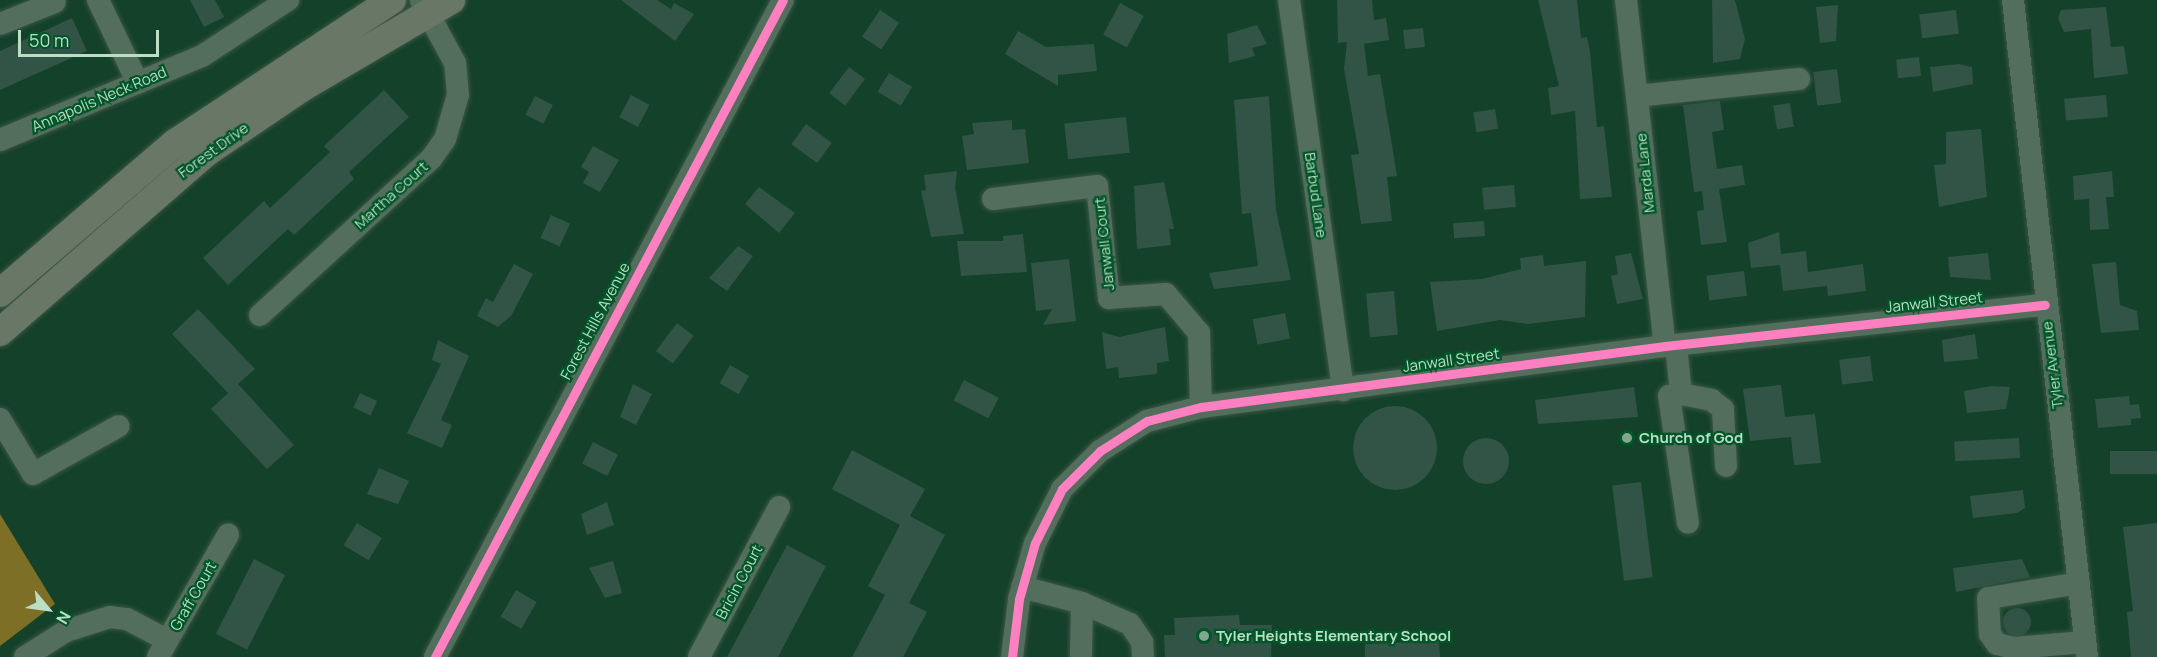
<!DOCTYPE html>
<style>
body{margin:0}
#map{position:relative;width:2157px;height:657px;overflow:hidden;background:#14412a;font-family:Manrope,sans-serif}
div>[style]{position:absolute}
.forest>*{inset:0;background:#7d6f25}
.building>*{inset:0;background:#315446;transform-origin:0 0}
.round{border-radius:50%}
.roads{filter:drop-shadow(0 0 2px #395644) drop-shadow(0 0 2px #395644)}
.minor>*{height:22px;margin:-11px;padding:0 11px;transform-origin:11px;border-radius:11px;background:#536e5d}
.major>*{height:28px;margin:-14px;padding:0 14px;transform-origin:14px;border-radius:14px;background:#687766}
.cycleway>*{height:9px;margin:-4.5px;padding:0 4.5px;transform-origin:4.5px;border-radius:4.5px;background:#ff80c0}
.dots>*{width:16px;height:16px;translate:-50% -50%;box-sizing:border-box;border:3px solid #005529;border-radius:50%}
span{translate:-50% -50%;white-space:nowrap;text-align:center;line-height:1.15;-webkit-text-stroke:4.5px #005529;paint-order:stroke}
.street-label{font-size:15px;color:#bbdec4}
.poi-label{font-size:15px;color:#bbdec4;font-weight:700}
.left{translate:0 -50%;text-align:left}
.north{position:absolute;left:18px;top:579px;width:60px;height:60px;-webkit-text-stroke:4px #005529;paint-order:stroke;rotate:119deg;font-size:16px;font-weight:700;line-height:24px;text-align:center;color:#bbdec4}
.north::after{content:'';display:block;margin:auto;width:21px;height:27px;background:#bbdec4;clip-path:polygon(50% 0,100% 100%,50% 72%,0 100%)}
.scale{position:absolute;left:18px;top:30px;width:141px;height:27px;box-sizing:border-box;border:3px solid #bbdec4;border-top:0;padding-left:8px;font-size:18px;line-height:21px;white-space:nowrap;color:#bbdec4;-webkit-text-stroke:4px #005529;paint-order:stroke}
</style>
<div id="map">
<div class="forest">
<i style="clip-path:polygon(0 514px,55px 604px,0 646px)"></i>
</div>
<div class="building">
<i style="clip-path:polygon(190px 0,215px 0,224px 17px,204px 27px)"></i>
<i style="clip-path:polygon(621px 0,657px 0,671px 9px,674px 3px,694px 14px,675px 41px)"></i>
<i style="clip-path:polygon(1337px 0,1372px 0,1374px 20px,1386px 18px,1389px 40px,1364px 44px,1368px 76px,1380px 74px,1393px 151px,1397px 176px,1387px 177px,1392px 221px,1361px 224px,1351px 155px,1359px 154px,1344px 69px,1347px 42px,1338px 43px)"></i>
<i style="clip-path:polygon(1538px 0,1577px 0,1581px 38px,1587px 37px,1590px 52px,1597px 127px,1604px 126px,1612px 197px,1580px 199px,1575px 111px,1551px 115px,1548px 88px,1559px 86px)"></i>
<i style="clip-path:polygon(1712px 0,1735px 0,1745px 39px,1740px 59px,1713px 63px)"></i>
<i style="left:1120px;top:3px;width:27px;height:36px;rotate:28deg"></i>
<i style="clip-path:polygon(1838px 5px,1836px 41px,1820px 43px,1816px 7px)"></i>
<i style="clip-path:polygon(2106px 7px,2111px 47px,2124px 46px,2128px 74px,2094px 78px,2091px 29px,2064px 32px,2058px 18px,2061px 10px)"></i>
<i style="left:880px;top:10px;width:23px;height:32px;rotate:34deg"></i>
<i style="left:1956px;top:10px;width:24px;height:37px;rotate:83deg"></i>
<i style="clip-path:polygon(72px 18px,87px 51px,0 90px,0 51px)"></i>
<i style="clip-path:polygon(1257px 25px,1267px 44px,1252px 48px,1255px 56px,1229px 63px,1227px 34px)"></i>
<i style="left:1423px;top:28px;width:19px;height:20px;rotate:84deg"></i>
<i style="clip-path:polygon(1018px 31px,1046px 47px,1094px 44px,1097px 71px,1058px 75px,1058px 86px,1005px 54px)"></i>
<i style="left:1919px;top:57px;width:19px;height:23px;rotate:84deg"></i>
<i style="clip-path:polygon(1959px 64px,1972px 67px,1973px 84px,1933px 92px,1930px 67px)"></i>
<i style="left:849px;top:67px;width:20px;height:33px;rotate:37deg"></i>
<i style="left:1837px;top:69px;width:34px;height:24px;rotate:83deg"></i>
<i style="left:889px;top:73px;width:27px;height:22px;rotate:31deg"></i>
<i style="clip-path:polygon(384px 90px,409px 117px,349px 172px,354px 179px,294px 235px,288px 229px,228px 285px,203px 258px,264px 201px,270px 208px,330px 152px,324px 146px)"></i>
<i style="left:631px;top:95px;width:21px;height:25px;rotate:28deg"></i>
<i style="left:2106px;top:95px;width:22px;height:42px;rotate:85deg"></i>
<i style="left:535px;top:96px;width:20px;height:21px;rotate:27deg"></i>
<i style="clip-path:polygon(1269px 96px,1276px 210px,1291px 280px,1214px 289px,1209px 273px,1258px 266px,1251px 213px,1242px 214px,1234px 100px)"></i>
<i style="clip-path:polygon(1720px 101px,1724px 130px,1712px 132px,1717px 169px,1742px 165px,1745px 185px,1719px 189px,1727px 242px,1701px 245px,1697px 211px,1704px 210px,1702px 191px,1694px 192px,1683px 105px)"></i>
<i style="left:1790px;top:103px;width:24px;height:17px;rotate:81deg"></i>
<i style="left:1495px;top:109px;width:20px;height:22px;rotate:81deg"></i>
<i style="left:1126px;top:117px;width:36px;height:62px;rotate:84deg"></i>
<i style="clip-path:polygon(1012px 120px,1012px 130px,1025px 129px,1029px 163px,967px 170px,962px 136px,974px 134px,972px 123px)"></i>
<i style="left:806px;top:124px;width:32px;height:25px;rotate:36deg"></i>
<i style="clip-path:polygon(1981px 129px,1987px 197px,1939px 207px,1934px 165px,1946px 164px,1946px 132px)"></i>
<i style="clip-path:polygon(593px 146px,619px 160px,600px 192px,583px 183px,589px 172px,581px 167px)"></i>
<i style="clip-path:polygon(957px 171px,955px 188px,964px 234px,931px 237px,921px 191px,926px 190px,924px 175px)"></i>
<i style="clip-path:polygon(2112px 171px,2114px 197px,2106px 197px,2109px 229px,2090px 230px,2089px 199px,2074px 200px,2073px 176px)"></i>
<i style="clip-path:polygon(1164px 182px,1174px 229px,1169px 229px,1171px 245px,1137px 249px,1134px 186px)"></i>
<i style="left:1514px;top:185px;width:22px;height:32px;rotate:85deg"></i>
<i style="clip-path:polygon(759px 187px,795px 213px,779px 233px,745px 204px)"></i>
<i style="left:551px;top:215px;width:21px;height:25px;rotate:25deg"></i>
<i style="left:1484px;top:221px;width:15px;height:31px;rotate:86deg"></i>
<i style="clip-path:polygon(1779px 232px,1781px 254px,1806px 251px,1808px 272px,1863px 264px,1866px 291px,1828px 296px,1827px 286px,1783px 291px,1780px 265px,1751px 268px,1748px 243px)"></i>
<i style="clip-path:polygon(1023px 234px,1027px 272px,961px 276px,957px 241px,1003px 241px,1003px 236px)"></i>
<i style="clip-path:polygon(738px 246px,753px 256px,727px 291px,709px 278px)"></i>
<i style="clip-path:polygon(1631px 253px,1643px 299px,1617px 304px,1611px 276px,1618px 274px,1615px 256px)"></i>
<i style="clip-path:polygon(1988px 253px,1991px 280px,1950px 277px,1948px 257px)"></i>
<i style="clip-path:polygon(1543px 255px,1544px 266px,1586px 261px,1585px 317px,1528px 324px,1500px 320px,1437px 331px,1430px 282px,1482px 279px,1521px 269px,1520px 258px)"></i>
<i style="clip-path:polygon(1069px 259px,1076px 321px,1043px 325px,1052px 309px,1036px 311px,1031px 263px)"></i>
<i style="clip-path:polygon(2116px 262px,2120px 305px,2137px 311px,2139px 330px,2101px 333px,2092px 264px)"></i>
<i style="clip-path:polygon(514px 264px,533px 274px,511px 316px,498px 327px,477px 316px,486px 298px,493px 302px)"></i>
<i style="left:1744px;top:271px;width:25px;height:38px;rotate:83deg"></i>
<i style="left:1394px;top:291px;width:44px;height:28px;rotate:85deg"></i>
<i style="clip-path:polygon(198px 309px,255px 369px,238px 384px,294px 445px,267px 469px,211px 409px,228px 393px,172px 334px)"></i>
<i style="left:1285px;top:313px;width:26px;height:33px;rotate:79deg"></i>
<i style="left:677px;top:323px;width:21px;height:35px;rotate:37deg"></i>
<i style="clip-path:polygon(1165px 327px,1169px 361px,1157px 363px,1157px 374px,1119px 378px,1118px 367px,1106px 369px,1102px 332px,1119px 337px)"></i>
<i style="clip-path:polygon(1975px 334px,1978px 359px,1944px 362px,1942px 340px)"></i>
<i style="clip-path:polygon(438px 340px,469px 356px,441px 420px,452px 425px,442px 448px,407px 433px,441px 364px,432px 360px)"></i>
<i style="left:1870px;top:356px;width:25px;height:31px;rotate:83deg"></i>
<i style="left:730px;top:365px;width:22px;height:21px;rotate:30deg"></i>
<i style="left:964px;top:380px;width:39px;height:23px;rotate:27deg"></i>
<i style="clip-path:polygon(633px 384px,652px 394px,636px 425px,620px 417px)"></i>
<i style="clip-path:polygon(1781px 385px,1785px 417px,1815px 414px,1821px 463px,1794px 465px,1791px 437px,1750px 441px,1743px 389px)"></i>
<i style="clip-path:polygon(1991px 386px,2010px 387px,2006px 409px,1967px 413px,1964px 391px)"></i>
<i style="clip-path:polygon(1634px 387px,1638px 417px,1538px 424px,1535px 400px)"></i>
<i style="left:360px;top:393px;width:19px;height:16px;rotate:25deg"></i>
<i style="clip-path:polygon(2129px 396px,2130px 405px,2139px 404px,2141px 418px,2131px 419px,2131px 425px,2098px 428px,2095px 399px)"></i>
<i class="round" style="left:1353px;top:406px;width:84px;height:84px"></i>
<i class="round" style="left:1463px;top:438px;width:46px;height:46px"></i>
<i style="left:2019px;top:438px;width:20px;height:65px;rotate:87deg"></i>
<i style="left:593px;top:442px;width:28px;height:24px;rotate:27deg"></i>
<i style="clip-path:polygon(852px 450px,925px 489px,910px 516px,945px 535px,909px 603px,927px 612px,903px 657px,852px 657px,885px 595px,868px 586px,900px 525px,832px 489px)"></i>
<i style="left:2157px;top:451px;width:23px;height:47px;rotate:90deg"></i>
<i style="clip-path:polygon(379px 468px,409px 481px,398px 504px,367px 494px)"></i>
<i style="left:1641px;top:482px;width:96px;height:29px;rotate:83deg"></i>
<i style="clip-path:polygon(2023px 490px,2025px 508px,2017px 513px,1973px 518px,1970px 496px)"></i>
<i style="clip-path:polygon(607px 502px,614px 525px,587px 535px,581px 514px)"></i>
<i style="left:357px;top:523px;width:29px;height:26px;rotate:31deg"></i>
<i style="clip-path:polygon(2157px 523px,2157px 657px,2131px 657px,2127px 612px,2133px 611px,2123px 527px)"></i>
<i style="clip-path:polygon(787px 545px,826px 566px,778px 657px,727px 657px)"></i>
<i style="left:254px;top:559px;width:35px;height:84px;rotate:27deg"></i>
<i style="clip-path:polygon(2022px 559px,2030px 577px,1956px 592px,1953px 568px)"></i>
<i style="clip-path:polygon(613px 561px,622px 593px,605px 598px,589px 568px)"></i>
<i style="left:516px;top:590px;width:24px;height:31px;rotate:30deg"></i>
<i class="round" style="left:2003px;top:608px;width:28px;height:28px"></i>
<i style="clip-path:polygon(1239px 615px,1240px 625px,1272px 625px,1271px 657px,1165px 657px,1164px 635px,1175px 635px,1174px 618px)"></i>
<i style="clip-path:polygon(1439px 641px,1440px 657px,1365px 657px,1365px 644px)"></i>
</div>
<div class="roads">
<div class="minor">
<i style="left:98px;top:0;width:92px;rotate:64.3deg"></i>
<i style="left:1289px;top:0;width:394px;rotate:82.1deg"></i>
<i style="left:1626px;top:0;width:348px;rotate:83.6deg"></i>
<i style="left:2013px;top:0;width:661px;rotate:83.57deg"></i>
<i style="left:0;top:24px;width:59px;rotate:-21.8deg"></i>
<i style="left:1637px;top:96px;width:163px;rotate:-6deg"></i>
<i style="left:0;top:140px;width:219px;rotate:-22.6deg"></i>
<i style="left:202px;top:56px;width:103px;rotate:-33.1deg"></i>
<i style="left:993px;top:199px;width:105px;rotate:-7.1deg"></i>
<i style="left:1097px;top:186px;width:113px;rotate:83.9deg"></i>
<i style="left:1109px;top:298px;width:57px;rotate:-4deg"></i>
<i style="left:1166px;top:294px;width:51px;rotate:49.8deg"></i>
<i style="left:1199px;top:333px;width:74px;rotate:88.5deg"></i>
<i style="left:260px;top:315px;width:231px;rotate:-42.4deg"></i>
<i style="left:431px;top:159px;width:24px;rotate:-55deg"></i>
<i style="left:445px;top:139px;width:46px;rotate:-73.5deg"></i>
<i style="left:458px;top:95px;width:32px;rotate:-95deg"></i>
<i style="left:455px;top:63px;width:72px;rotate:-118.4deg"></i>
<i style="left:1676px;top:345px;width:49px;rotate:84.2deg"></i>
<i style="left:1681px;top:394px;width:12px;rotate:171deg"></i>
<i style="left:1669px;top:396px;width:128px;rotate:81.5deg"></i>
<i style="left:1681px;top:394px;width:31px;rotate:11deg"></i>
<i style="left:1711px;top:400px;width:15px;rotate:37deg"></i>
<i style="left:1723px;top:409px;width:57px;rotate:87deg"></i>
<i style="left:0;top:419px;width:64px;rotate:59deg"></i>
<i style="left:33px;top:474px;width:98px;rotate:-29.2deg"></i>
<i style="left:2079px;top:583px;width:92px;rotate:170.6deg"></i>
<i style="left:1988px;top:598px;width:36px;rotate:87deg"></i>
<i style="left:1990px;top:634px;width:12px;rotate:55deg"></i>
<i style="left:1997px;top:644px;width:17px;rotate:13deg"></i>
<i style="left:2014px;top:648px;width:71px;rotate:-4.8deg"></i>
<i style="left:1022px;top:587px;width:62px;rotate:14.9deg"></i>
<i style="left:1082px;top:603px;width:54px;rotate:91.1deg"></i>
<i style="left:1082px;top:603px;width:52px;rotate:23.6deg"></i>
<i style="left:1130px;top:624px;width:22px;rotate:56deg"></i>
<i style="left:1142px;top:642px;width:15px;rotate:86deg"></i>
<i style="left:25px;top:657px;width:49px;rotate:-32.4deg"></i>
<i style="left:66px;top:631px;width:46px;rotate:-17.7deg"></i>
<i style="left:110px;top:617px;width:17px;rotate:7deg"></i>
<i style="left:127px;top:619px;width:45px;rotate:27.7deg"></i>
<i style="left:158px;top:657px;width:141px;rotate:-60.2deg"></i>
<i style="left:435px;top:657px;width:743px;rotate:-62.09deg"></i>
<i style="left:699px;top:657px;width:170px;rotate:-61.9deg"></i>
<i style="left:1012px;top:657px;width:58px;rotate:-83.1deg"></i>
<i style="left:1019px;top:599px;width:58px;rotate:-74.1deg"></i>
<i style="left:1035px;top:543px;width:60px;rotate:-63.4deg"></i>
<i style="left:1062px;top:489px;width:54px;rotate:-45deg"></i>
<i style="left:1100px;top:451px;width:56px;rotate:-32.6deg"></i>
<i style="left:1147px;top:421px;width:56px;rotate:-14.5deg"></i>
<i style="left:1201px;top:407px;width:468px;rotate:-7.5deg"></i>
<i style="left:1665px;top:346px;width:382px;rotate:-6.2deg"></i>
</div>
<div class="major">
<i style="left:0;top:293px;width:230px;rotate:-40.6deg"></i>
<i style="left:175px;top:143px;width:260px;rotate:-33.4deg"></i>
<i style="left:0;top:332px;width:274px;rotate:-41deg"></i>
<i style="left:207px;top:152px;width:116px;rotate:-34.1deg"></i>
<i style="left:303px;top:87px;width:172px;rotate:-30.4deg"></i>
</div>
</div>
<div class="cycleway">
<i style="left:435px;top:657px;width:743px;rotate:-62.09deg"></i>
<i style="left:1012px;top:657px;width:58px;rotate:-83.1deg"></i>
<i style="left:1019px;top:599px;width:58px;rotate:-74.1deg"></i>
<i style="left:1035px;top:543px;width:60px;rotate:-63.4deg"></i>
<i style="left:1062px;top:489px;width:54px;rotate:-45deg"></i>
<i style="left:1100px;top:451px;width:56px;rotate:-32.6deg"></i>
<i style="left:1147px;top:421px;width:56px;rotate:-14.5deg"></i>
<i style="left:1201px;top:407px;width:468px;rotate:-7.5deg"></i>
<i style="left:1665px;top:346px;width:382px;rotate:-6.2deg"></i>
</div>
<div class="dots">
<i style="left:1627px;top:438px;background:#81a78e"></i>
<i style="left:1204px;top:636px;background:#81a78e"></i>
</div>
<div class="street-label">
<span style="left:99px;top:99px;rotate:-23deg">Annapolis Neck Road</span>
<span style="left:213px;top:150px;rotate:-36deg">Forest Drive</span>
<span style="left:1645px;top:173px;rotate:-96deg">Marda Lane</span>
<span style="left:391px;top:195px;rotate:-42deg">Martha Court</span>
<span style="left:1316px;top:195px;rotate:82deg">Barbud Lane</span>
<span style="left:1104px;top:244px;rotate:-96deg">Janwall Court</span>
<span style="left:1934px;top:302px;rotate:-6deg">Janwall Street</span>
<span style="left:595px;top:321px;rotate:-62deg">Forest Hills Avenue</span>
<span style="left:1451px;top:360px;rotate:-8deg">Janwall Street</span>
<span style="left:2052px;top:365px;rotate:-97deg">Tyler Avenue</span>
<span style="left:739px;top:582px;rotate:-62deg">Bricin Court</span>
<span style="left:193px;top:596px;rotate:-60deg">Graff Court</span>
</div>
<div class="poi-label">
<span class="left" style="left:1639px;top:438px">Church of God</span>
<span class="left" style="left:1216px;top:636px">Tyler Heights Elementary School</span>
</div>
<div class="north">N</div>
<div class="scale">50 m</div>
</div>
